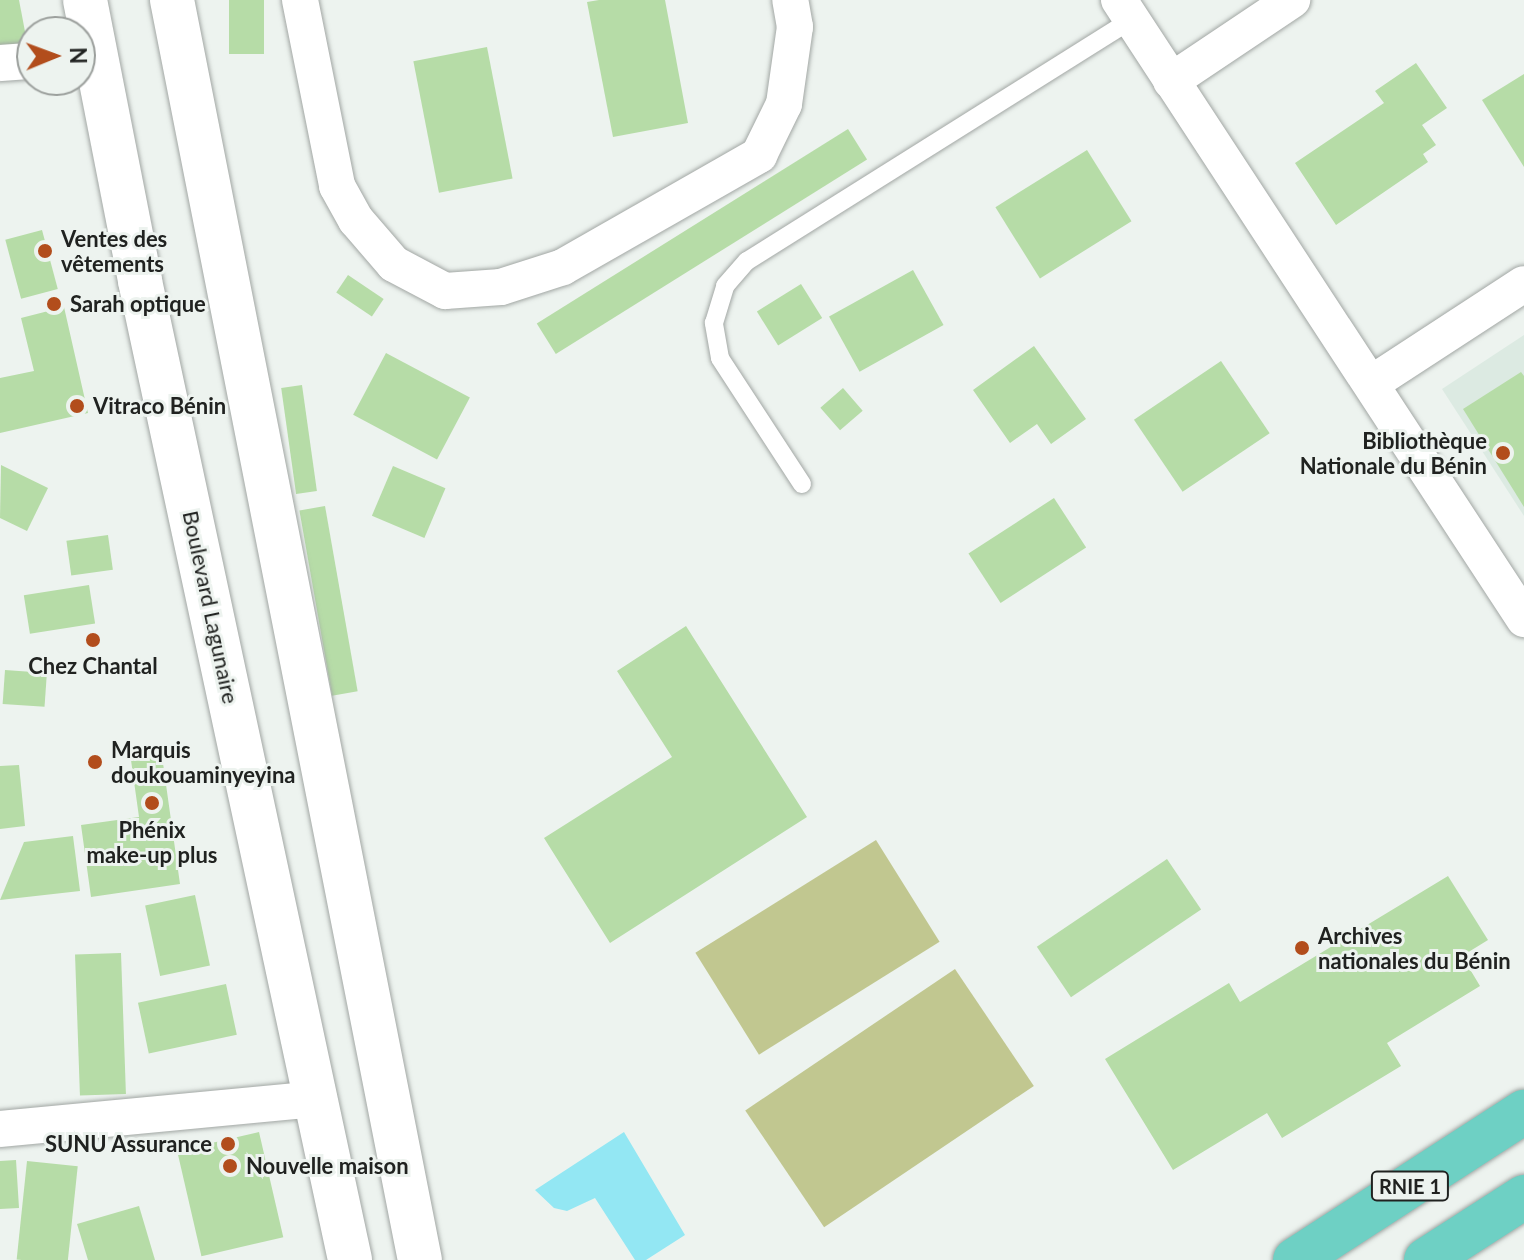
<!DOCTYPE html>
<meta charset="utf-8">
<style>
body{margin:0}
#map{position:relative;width:1524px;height:1260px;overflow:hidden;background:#edf3ef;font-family:Lato,sans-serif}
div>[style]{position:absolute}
.built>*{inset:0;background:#dceae2}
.green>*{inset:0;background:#c1c790;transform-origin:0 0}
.water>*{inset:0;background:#93e7f3}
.building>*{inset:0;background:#b6dca7;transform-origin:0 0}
.roads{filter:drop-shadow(0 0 2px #a2a7a4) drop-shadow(0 0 2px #a2a7a4)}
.service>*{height:18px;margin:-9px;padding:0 9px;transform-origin:9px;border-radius:9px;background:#fff}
.minor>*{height:36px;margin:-18px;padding:0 18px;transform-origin:18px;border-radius:18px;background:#fff}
.secondary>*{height:44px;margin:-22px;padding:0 22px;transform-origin:22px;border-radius:22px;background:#fff}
.trunk>*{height:44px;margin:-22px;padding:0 22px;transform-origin:22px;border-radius:22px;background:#6ed0c4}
.dots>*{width:22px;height:22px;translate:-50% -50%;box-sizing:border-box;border:4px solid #edf3ef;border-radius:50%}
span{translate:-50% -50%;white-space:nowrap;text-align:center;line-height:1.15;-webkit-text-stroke:6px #edf3ef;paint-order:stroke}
.shield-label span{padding:2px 6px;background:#edf3ef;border:2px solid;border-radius:6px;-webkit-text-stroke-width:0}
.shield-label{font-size:20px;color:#202220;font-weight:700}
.poi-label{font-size:22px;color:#202220;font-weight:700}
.left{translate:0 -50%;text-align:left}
.right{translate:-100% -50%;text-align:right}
.street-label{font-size:22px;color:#202220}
.north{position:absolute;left:16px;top:16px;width:80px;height:80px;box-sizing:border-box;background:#edf3ef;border:2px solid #9b9f9c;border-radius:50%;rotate:89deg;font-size:22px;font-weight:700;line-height:32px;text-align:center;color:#202220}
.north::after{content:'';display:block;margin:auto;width:28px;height:36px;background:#b24d1c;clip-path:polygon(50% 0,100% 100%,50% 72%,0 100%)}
</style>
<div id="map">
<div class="built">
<i style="clip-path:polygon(1524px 335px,1524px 516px,1442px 389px)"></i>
</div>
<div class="green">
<i style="left:876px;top:840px;width:120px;height:213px;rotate:58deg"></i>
<i style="left:955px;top:969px;width:141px;height:253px;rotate:56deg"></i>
</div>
<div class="water">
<i style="clip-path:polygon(624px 1132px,685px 1235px,646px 1260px,635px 1260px,595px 1198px,567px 1211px,554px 1208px,535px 1190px)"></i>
</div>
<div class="building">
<i style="clip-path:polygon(0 0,19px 0,27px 42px,0 48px)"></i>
<i style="left:229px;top:0;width:35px;height:54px"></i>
<i style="clip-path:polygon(599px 0,665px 0,688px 123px,613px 137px,587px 2px)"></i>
<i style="left:487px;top:47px;width:134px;height:75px;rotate:79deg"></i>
<i style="clip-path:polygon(1416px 63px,1447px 108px,1422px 125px,1436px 145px,1423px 154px,1428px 162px,1336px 225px,1295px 163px,1384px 103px,1375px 91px)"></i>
<i style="clip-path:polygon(1524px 74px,1524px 167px,1482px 100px)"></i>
<i style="left:848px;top:129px;width:36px;height:367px;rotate:58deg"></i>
<i style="left:1087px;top:150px;width:84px;height:108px;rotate:58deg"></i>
<i style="left:42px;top:230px;width:61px;height:38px;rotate:75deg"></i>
<i style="left:913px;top:270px;width:63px;height:96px;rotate:61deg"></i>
<i style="left:348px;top:275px;width:43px;height:21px;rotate:34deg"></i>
<i style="left:801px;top:284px;width:40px;height:52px;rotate:58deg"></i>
<i style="clip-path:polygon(64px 307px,88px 413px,0 433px,0 378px,34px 371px,21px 318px)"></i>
<i style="clip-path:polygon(1034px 346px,1086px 419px,1051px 444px,1037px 424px,1010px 443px,973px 390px)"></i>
<i style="left:386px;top:353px;width:95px;height:70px;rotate:28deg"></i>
<i style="left:1221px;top:361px;width:87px;height:105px;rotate:56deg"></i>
<i style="clip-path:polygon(1521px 372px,1524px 376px,1524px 507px,1463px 409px)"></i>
<i style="left:302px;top:385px;width:107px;height:21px;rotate:82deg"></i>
<i style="left:843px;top:388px;width:30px;height:30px;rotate:49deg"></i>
<i style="clip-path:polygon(1px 465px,48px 488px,27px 531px,0 518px)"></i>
<i style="left:393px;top:466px;width:57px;height:54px;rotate:23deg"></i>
<i style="left:1054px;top:498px;width:59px;height:102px;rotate:57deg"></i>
<i style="left:325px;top:506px;width:188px;height:26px;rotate:80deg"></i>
<i style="left:108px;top:535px;width:35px;height:42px;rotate:82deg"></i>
<i style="left:89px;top:585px;width:39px;height:66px;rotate:81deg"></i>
<i style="clip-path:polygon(686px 626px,807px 817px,610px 943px,544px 838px,672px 757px,617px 671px)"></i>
<i style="left:5px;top:670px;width:42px;height:34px;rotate:4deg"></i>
<i style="clip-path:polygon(161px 749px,180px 884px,91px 897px,81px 825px,139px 817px,130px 753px)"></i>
<i style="clip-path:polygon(19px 765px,25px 826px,0 829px,0 766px)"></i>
<i style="clip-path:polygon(73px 836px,80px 891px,0 900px,24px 842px)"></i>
<i style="left:1167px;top:859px;width:61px;height:157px;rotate:56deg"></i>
<i style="clip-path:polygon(1448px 876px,1488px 940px,1462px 956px,1480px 986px,1387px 1043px,1401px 1066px,1282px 1138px,1267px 1113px,1173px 1170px,1105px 1059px,1229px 983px,1240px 1002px)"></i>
<i style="left:195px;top:895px;width:72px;height:51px;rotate:78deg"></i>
<i style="left:121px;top:953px;width:141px;height:46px;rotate:88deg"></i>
<i style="left:226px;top:984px;width:52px;height:90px;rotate:78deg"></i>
<i style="left:259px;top:1132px;width:108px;height:84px;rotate:77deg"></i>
<i style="clip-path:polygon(16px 1160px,19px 1208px,0 1209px,0 1161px)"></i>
<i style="left:27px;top:1161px;width:51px;height:99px;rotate:6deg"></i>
<i style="clip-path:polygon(139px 1206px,155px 1260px,88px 1260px,77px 1224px)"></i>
</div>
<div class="roads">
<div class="service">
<i style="left:802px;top:484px;width:150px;rotate:-123.1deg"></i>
<i style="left:720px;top:358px;width:36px;rotate:-100deg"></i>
<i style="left:714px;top:323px;width:39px;rotate:-73deg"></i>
<i style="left:725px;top:286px;width:33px;rotate:-49deg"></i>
<i style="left:747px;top:261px;width:453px;rotate:-32.1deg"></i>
</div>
<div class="minor">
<i style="left:300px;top:0;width:190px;rotate:78.7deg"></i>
<i style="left:337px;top:186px;width:39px;rotate:61deg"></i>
<i style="left:356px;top:220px;width:58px;rotate:49.2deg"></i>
<i style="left:394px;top:264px;width:58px;rotate:27.9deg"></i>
<i style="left:445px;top:291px;width:56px;rotate:-4.1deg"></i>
<i style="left:501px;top:287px;width:65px;rotate:-17.9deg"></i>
<i style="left:563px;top:267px;width:226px;rotate:-29.7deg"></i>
<i style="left:759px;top:155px;width:57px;rotate:-63.9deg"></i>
<i style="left:784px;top:104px;width:78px;rotate:-81.9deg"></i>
<i style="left:795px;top:27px;width:27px;rotate:-100deg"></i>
<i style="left:1119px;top:0;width:740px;rotate:56.8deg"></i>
<i style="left:0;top:63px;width:32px;rotate:-4deg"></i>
<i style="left:1171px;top:81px;width:146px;rotate:-33.8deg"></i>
<i style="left:1372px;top:383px;width:181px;rotate:-33.1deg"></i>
<i style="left:0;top:1129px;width:320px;rotate:-5.4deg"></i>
</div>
<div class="secondary">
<i style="left:85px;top:0;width:286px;rotate:78.9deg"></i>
<i style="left:140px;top:281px;width:1001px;rotate:77.89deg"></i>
<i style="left:172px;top:0;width:1284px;rotate:78.87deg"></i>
</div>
<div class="trunk">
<i style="left:1295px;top:1260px;width:273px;rotate:-32.9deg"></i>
<i style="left:1426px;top:1260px;width:117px;rotate:-32.7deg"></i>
</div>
</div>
<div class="dots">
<i style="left:45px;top:251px;background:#b24d1c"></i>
<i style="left:54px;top:304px;background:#b24d1c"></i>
<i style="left:77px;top:406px;background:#b24d1c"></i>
<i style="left:1503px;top:453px;background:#b24d1c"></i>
<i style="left:93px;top:640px;background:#b24d1c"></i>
<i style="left:95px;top:762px;background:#b24d1c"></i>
<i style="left:152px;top:803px;background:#b24d1c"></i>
<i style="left:1302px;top:948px;background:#b24d1c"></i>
<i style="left:228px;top:1144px;background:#b24d1c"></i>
<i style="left:230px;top:1166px;background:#b24d1c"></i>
</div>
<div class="shield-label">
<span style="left:1410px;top:1186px">RNIE 1</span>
</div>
<div class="poi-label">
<span class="left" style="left:61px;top:251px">Ventes des<br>vêtements</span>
<span class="left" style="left:70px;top:304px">Sarah optique</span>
<span class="left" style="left:93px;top:406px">Vitraco Bénin</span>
<span class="right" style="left:1487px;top:453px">Bibliothèque<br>Nationale du Bénin</span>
<span style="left:93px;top:666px">Chez Chantal</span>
<span class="left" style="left:111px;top:762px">Marquis<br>doukouaminyeyina</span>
<span style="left:152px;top:842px">Phénix<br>make-up plus</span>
<span class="left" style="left:1318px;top:948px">Archives<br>nationales du Bénin</span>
<span class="right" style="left:212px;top:1144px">SUNU Assurance</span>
<span class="left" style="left:246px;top:1166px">Nouvelle maison</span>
</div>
<div class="street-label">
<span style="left:211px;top:607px;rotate:78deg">Boulevard Lagunaire</span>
</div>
<div class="north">N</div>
</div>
